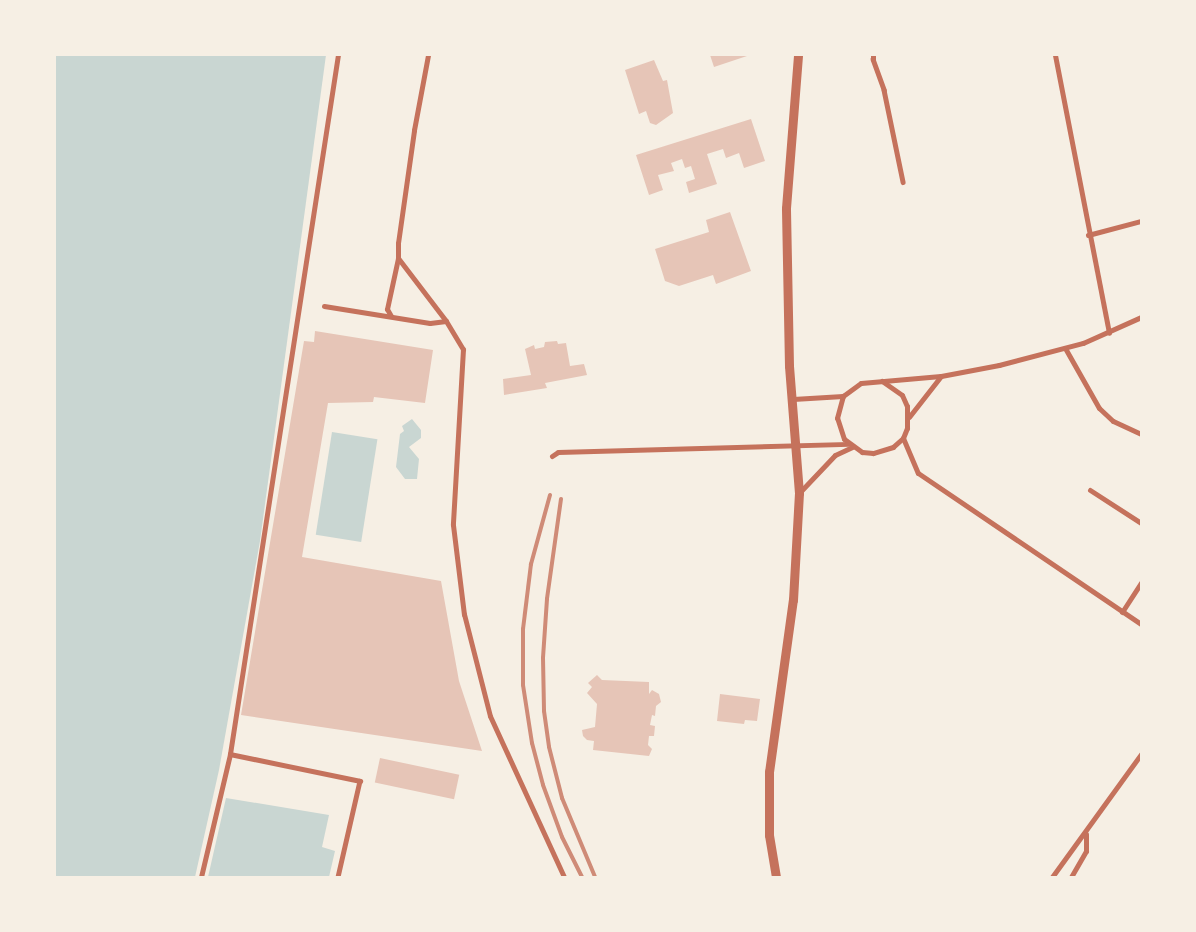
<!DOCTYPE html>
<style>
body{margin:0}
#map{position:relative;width:1196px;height:932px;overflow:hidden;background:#f6efe4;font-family:Roboto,sans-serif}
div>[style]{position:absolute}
.water>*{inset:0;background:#c9d6d2;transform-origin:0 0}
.building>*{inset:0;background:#e6c5b7;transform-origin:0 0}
.pedestrian>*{height:4.5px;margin:-2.25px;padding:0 2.25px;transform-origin:2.25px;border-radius:2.25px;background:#c5725c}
.minor>*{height:5px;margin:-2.5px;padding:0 2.5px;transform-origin:2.5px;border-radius:2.5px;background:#c5725c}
.tertiary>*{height:9px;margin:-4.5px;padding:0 4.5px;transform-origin:4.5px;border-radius:4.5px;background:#c5725c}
.rail>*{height:4px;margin:-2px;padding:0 2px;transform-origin:2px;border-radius:2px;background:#cf8b77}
span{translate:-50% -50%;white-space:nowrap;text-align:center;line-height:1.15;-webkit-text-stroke:4px #f6efe4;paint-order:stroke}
.frame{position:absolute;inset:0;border:56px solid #f6efe4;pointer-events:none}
</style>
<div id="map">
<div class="water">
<i style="clip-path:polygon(55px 55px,326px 55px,260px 541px,219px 770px,195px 877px,55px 877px)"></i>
<i style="clip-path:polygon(412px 419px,421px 430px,421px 438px,409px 447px,419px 459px,417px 479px,405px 479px,396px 467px,400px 434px,404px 431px,402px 426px)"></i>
<i style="left:332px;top:432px;width:46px;height:104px;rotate:9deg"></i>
<i style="clip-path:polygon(226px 798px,329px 815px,322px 847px,335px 851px,329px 877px,208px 877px)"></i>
</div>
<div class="building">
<i style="clip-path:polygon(710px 55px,750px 55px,714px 67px)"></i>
<i style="clip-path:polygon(654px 60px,663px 81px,667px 80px,673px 113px,656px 125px,650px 123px,646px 111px,639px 114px,625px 70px)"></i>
<i style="clip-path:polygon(751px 119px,765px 161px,744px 168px,739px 153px,726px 158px,723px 149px,707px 154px,717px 184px,689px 193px,686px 182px,695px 179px,691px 166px,685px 168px,682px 159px,671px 163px,674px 171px,658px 175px,663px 190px,649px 195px,636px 155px)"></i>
<i style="clip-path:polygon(730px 212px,751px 271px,716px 284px,713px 275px,679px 286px,665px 281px,655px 249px,709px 232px,706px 220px)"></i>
<i style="clip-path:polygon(315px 331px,433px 350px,425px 403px,374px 397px,373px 402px,328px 403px,302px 557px,441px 581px,459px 681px,482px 751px,241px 715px,304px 341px,314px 342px)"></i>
<i style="clip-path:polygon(557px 341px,558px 344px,566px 343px,570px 366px,584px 364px,587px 375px,545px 383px,547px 388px,504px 395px,503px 379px,531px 375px,525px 349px,534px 345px,535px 349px,544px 347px,545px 342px)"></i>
<i style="clip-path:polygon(597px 675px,602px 680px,649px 682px,649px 694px,652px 690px,659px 694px,661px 702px,656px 706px,655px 716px,652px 715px,650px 725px,655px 726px,654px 736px,649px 736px,648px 745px,652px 749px,649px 756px,593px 750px,594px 741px,587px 740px,583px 736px,582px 730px,595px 727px,597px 704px,587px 693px,592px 687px,588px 683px)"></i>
<i style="clip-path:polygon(720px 694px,760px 699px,757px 721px,745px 720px,744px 724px,717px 721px)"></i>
<i style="left:380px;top:758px;width:81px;height:25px;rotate:12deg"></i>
</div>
<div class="pedestrian">
<i style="left:873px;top:59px;width:33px;rotate:70deg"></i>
<i style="left:884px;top:90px;width:94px;rotate:78.3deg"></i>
<i style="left:230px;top:754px;width:133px;rotate:11.7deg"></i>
<i style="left:360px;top:781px;width:98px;rotate:102.9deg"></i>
<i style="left:201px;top:877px;width:126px;rotate:-76.7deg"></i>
<i style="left:230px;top:754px;width:707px;rotate:-81.22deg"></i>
</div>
<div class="minor">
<i style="left:873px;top:55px;width:4px;rotate:90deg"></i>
<i style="left:1055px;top:55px;width:283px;rotate:79deg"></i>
<i style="left:1088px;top:235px;width:55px;rotate:-14.8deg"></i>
<i style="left:398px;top:258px;width:79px;rotate:52.7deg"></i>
<i style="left:446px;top:321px;width:33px;rotate:59deg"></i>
<i style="left:463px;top:349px;width:176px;rotate:93.3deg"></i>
<i style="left:453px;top:525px;width:90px;rotate:83deg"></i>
<i style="left:464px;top:614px;width:105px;rotate:75.7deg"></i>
<i style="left:490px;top:716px;width:177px;rotate:65.3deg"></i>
<i style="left:324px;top:306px;width:107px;rotate:9.1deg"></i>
<i style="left:430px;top:323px;width:16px;rotate:-7deg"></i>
<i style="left:391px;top:316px;width:8px;rotate:-120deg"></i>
<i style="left:387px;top:309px;width:52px;rotate:-77.8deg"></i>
<i style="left:398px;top:258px;width:15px;rotate:-90deg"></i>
<i style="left:398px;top:243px;width:114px;rotate:-81.9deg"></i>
<i style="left:414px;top:130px;width:76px;rotate:-79.4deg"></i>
<i style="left:1065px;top:348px;width:69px;rotate:60.5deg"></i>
<i style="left:1099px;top:408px;width:19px;rotate:43deg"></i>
<i style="left:1113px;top:421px;width:31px;rotate:25deg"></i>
<i style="left:882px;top:381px;width:24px;rotate:35deg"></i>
<i style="left:902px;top:395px;width:12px;rotate:66deg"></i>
<i style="left:907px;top:406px;width:22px;rotate:90deg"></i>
<i style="left:907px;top:428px;width:11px;rotate:112deg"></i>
<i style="left:903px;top:438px;width:13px;rotate:138deg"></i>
<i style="left:893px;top:447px;width:21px;rotate:163deg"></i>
<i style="left:873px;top:453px;width:11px;rotate:-175deg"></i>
<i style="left:862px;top:452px;width:22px;rotate:-144deg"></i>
<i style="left:844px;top:439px;width:22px;rotate:-108deg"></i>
<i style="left:837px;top:418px;width:23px;rotate:-75deg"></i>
<i style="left:843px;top:396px;width:22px;rotate:-36deg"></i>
<i style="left:861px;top:383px;width:80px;rotate:-5deg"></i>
<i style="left:941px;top:376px;width:59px;rotate:-10.7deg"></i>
<i style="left:999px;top:365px;width:87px;rotate:-14.7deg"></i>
<i style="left:1083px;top:343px;width:64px;rotate:-24.1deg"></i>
<i style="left:793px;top:399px;width:50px;rotate:-3.4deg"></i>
<i style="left:909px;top:417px;width:52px;rotate:-52deg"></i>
<i style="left:903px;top:438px;width:38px;rotate:67deg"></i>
<i style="left:918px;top:473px;width:269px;rotate:34.1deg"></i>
<i style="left:552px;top:456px;width:7px;rotate:-34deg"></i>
<i style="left:558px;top:452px;width:291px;rotate:-1.6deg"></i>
<i style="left:1090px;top:490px;width:61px;rotate:32.9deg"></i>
<i style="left:799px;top:493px;width:52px;rotate:-46.5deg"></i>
<i style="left:835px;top:455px;width:19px;rotate:-25deg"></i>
<i style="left:1122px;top:612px;width:35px;rotate:-57deg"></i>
<i style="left:1052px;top:877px;width:152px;rotate:-54.1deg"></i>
<i style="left:1071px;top:877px;width:30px;rotate:-60deg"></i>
<i style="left:1086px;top:851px;width:17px;rotate:-90deg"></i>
</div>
<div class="tertiary">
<i style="left:776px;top:877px;width:43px;rotate:-99.5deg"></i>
<i style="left:769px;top:835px;width:63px;rotate:-90deg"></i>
<i style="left:769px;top:772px;width:174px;rotate:-82.1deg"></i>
<i style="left:793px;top:600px;width:107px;rotate:-86.8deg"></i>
<i style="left:799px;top:493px;width:127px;rotate:-94.5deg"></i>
<i style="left:789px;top:366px;width:158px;rotate:-91.1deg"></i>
<i style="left:786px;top:208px;width:153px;rotate:-85.5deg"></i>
</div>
<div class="rail">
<i style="left:550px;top:495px;width:72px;rotate:105.4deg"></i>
<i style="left:531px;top:564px;width:65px;rotate:97deg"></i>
<i style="left:523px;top:629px;width:56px;rotate:90deg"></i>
<i style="left:523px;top:685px;width:59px;rotate:81.2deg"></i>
<i style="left:532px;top:743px;width:43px;rotate:75.3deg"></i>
<i style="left:543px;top:785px;width:55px;rotate:69.9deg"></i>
<i style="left:562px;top:837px;width:45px;rotate:63.4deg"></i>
<i style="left:561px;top:499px;width:101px;rotate:98deg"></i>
<i style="left:547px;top:599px;width:59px;rotate:93.9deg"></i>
<i style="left:543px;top:658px;width:53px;rotate:88.9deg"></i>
<i style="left:544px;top:711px;width:36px;rotate:82deg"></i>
<i style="left:549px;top:747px;width:53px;rotate:75.7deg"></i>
<i style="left:562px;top:798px;width:86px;rotate:67.3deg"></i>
</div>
<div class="frame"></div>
</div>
